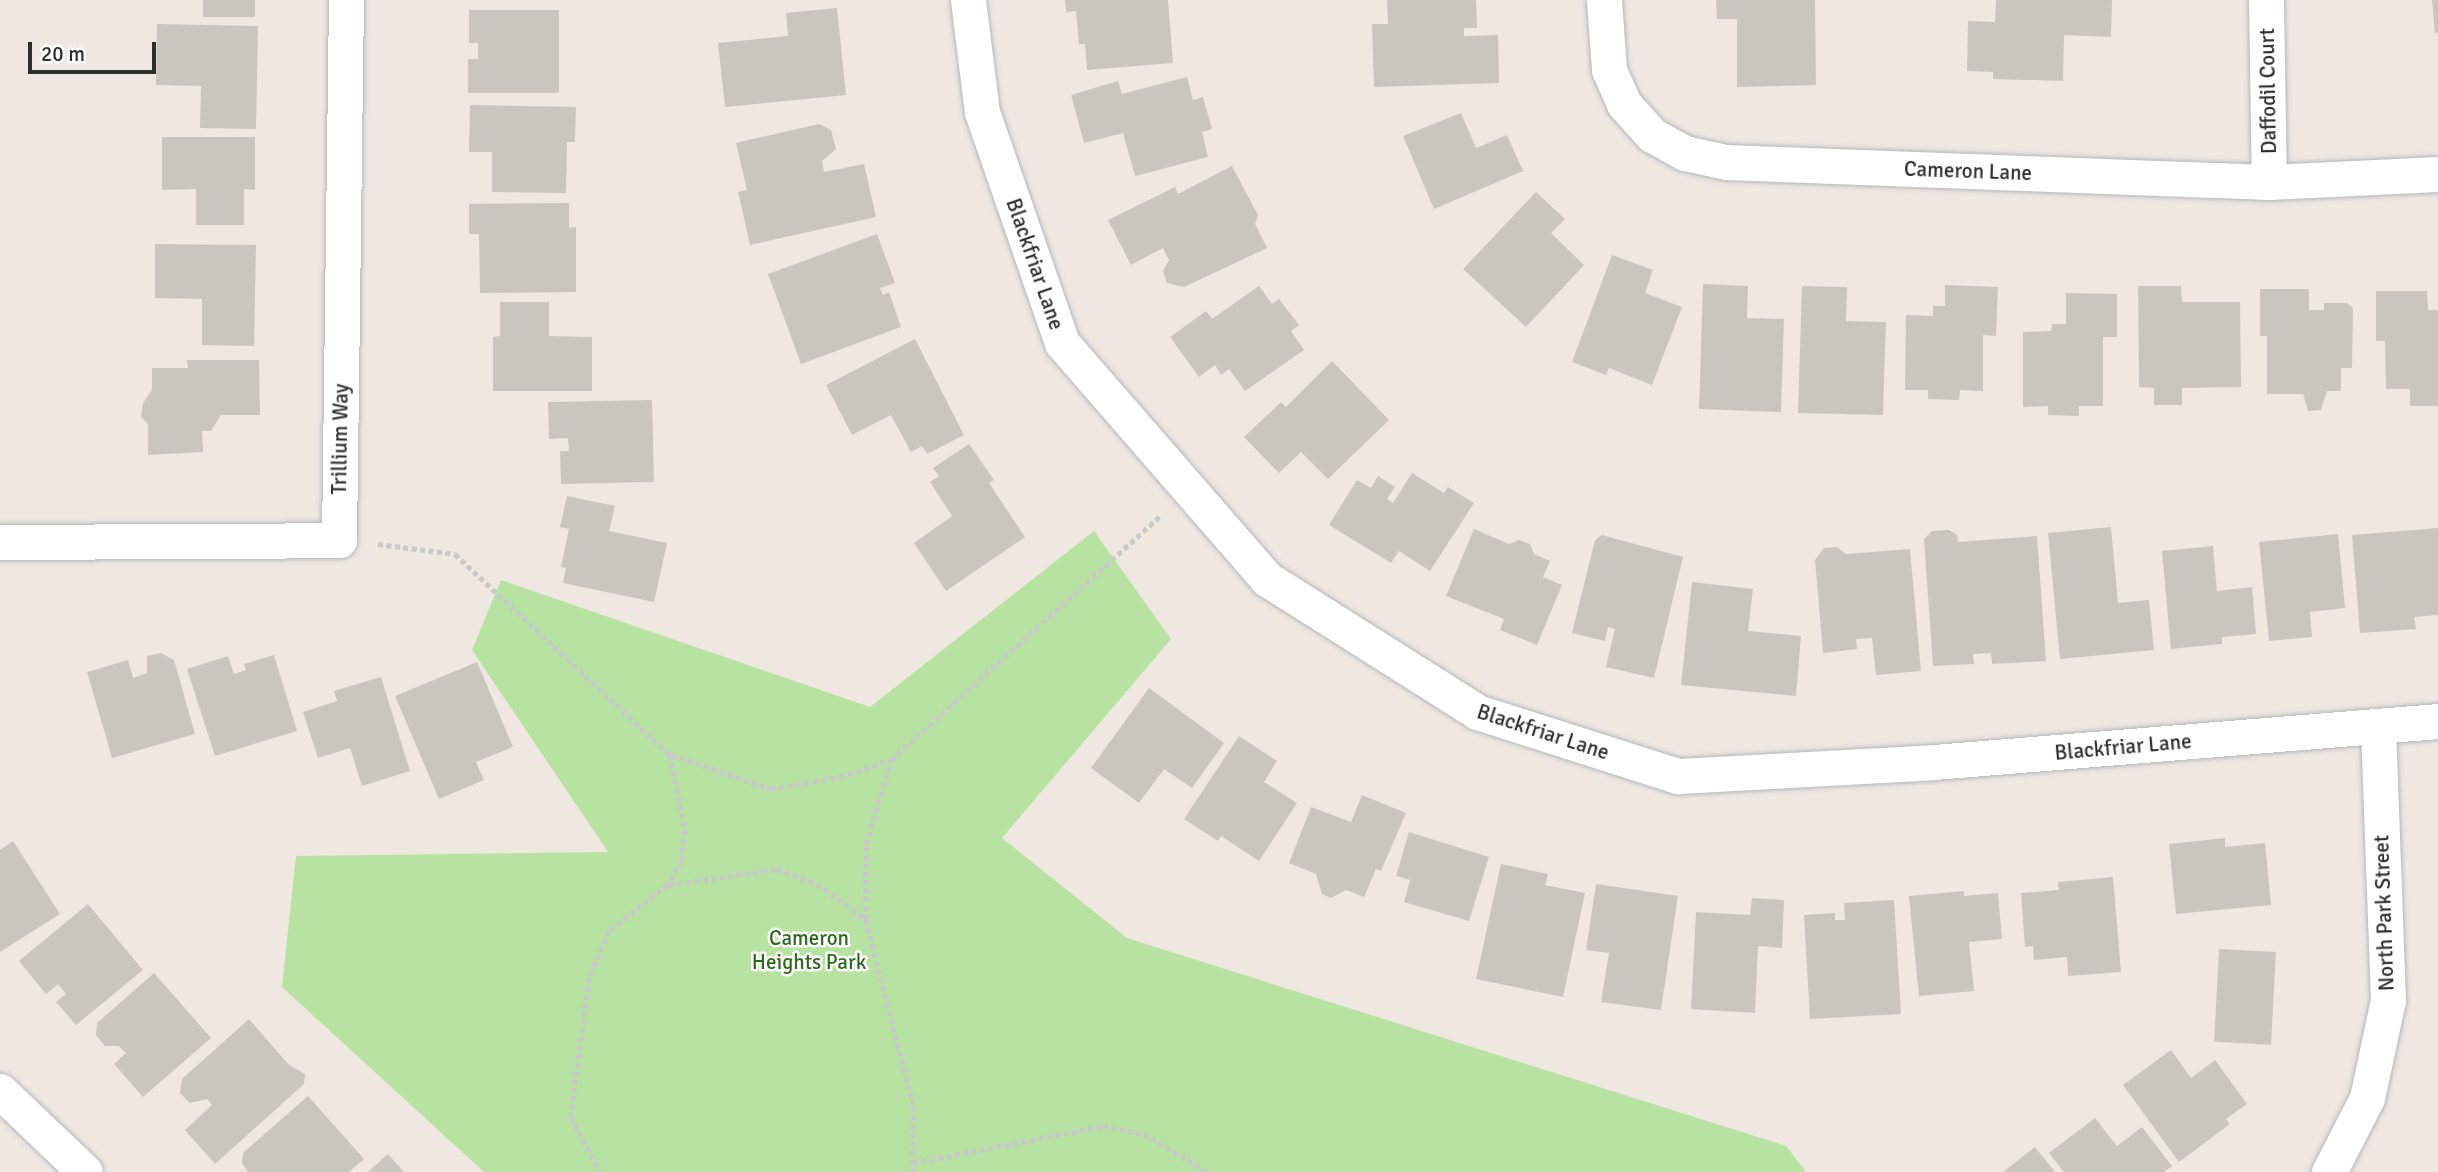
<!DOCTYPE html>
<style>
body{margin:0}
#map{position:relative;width:2438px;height:1172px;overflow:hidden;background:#eee8e1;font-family:Signika,sans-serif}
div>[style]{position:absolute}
.green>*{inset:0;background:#b8e2a1}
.building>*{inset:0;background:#cac6bf;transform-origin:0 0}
.path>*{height:4.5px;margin-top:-2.25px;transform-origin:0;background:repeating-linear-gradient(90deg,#c9c9c9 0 5px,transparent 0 8.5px)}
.roads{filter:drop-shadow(0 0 2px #b4b7c0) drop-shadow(0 0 2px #b4b7c0)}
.street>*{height:35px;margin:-17.5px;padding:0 17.5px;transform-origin:17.5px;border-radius:17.5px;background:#fff}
span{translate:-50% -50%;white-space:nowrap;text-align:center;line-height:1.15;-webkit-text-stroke:5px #fff;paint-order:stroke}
.street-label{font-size:21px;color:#2e2e2e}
.park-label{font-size:21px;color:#306a1f}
.scale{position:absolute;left:28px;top:42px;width:128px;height:32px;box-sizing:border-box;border:4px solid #2e2e2e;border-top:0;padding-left:9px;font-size:21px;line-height:24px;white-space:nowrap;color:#2e2e2e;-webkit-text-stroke:5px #fff;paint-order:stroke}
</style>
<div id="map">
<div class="green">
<i style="clip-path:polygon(1094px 531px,1171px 639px,1002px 838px,1127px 938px,1786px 1146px,1806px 1172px,484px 1172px,282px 987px,296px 856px,608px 852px,472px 650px,501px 580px,870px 707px)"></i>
</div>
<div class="building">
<i style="left:203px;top:0;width:52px;height:17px"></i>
<i style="clip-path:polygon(1065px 0,1168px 0,1173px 63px,1087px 70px,1085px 44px,1079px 44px,1076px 11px,1066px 12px)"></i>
<i style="clip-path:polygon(1387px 0,1476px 0,1477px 28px,1464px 28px,1464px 36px,1498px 35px,1499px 83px,1374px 87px,1372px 24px,1388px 24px)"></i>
<i style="clip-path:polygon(1716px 0,1815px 0,1816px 85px,1737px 87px,1737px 19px,1717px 19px)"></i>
<i style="clip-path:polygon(1996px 0,2112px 0,2111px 37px,2064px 35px,2063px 81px,1993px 79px,1993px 72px,1967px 71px,1968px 21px,1995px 22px)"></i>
<i style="clip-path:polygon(2432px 0,2438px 0,2438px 33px,2435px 33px)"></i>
<i style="clip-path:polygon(837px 8px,846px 95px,725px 107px,718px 43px,788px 36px,786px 13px)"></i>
<i style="clip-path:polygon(469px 10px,559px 10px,559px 93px,468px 93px,468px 59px,478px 59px,478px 43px,469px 43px)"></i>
<i style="clip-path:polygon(157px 24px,258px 26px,256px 129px,200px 128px,201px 86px,156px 85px)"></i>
<i style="clip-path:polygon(1187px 77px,1193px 100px,1203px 97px,1212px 129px,1202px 132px,1208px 157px,1135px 176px,1123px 133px,1084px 143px,1071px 95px,1118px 81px,1122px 94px)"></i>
<i style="clip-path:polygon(470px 105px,576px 107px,575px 142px,567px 142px,566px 193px,492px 192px,492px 152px,469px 152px)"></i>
<i style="clip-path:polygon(1461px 113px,1476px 148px,1507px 135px,1523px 171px,1434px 209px,1403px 136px)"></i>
<i style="clip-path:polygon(819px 124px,831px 130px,836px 149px,822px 161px,824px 172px,864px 164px,876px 217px,750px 245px,738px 192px,747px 190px,736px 143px)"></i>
<i style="clip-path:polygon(162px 137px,255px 137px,255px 190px,244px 189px,244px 225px,196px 225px,196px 189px,162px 190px)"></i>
<i style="clip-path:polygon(1232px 166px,1258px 215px,1255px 224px,1267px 248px,1184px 287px,1167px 283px,1163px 271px,1169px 260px,1163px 248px,1131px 265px,1108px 220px,1175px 187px,1178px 194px)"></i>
<i style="clip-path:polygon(1536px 192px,1565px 219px,1551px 233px,1584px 265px,1526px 327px,1463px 269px)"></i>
<i style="clip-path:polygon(569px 203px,569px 228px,576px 227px,576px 292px,480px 293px,479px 234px,469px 234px,469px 204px)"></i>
<i style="clip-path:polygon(877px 234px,895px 283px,880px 288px,883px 295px,889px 292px,901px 327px,801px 364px,768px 274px)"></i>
<i style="clip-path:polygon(155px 244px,256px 245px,254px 346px,202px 345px,202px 299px,155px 298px)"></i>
<i style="clip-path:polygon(1612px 255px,1653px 270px,1645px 293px,1682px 307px,1652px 385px,1609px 368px,1606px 375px,1572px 362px)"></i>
<i style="clip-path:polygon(1703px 284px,1748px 286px,1747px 318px,1784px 319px,1781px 412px,1699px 409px)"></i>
<i style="clip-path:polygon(1945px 285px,1998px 287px,1996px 336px,1983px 335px,1983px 391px,1960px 390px,1959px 400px,1928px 399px,1928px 390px,1905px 390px,1906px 315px,1933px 316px,1933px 306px,1945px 306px)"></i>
<i style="clip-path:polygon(1259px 286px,1272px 304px,1279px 299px,1299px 325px,1291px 331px,1304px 350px,1245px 391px,1229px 369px,1221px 375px,1215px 365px,1199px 377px,1170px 337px,1206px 311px,1212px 319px)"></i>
<i style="clip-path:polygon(1802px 286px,1847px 287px,1846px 321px,1886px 322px,1883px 415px,1798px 413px)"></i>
<i style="clip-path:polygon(2138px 286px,2181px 286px,2182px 302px,2240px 302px,2241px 387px,2182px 388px,2182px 405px,2154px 405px,2154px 388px,2139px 387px)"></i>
<i style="clip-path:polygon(2260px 289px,2309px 289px,2309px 310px,2324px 310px,2324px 303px,2347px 303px,2353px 308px,2352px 368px,2341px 368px,2341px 391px,2327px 391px,2321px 410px,2308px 411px,2303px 394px,2267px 394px,2267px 336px,2260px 336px)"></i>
<i style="clip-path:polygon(2376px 291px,2427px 291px,2428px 310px,2438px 310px,2438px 406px,2410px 406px,2410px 389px,2386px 389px,2385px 341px,2376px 341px)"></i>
<i style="clip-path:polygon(2066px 293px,2117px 294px,2117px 337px,2103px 337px,2103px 406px,2079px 406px,2079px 416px,2048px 415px,2048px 406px,2023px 407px,2023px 332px,2051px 331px,2052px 324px,2066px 324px)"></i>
<i style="clip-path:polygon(500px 302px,549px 302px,549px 336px,592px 337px,592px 391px,493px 391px,493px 337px,500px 336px)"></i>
<i style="clip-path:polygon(915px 339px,964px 435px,927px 454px,922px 446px,911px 452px,891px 415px,852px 435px,826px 385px)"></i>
<i style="clip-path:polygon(187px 360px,259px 360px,260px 415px,221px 415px,211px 431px,202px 431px,203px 452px,148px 455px,148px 424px,141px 417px,143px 403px,152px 390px,152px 368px,188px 368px)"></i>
<i style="clip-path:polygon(1332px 361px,1389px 420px,1328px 479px,1301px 452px,1279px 473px,1244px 437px,1281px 402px,1286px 407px)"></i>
<i style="clip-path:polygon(652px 400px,654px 482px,561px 484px,560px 451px,569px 451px,568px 438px,549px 439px,548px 402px)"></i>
<i style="clip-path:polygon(969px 444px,994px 480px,989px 483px,1025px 537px,946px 591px,914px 543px,952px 516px,930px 482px,939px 476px,933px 468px)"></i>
<i style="clip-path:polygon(1412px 473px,1444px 493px,1448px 487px,1474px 503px,1430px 571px,1399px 551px,1391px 563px,1329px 525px,1357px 480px,1371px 488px,1378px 476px,1395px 487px,1387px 499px,1393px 503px)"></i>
<i style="clip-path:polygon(567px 496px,615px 506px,609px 531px,667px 543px,654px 602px,563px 583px,566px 568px,561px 567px,569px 529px,560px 527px)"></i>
<i style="clip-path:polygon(2111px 527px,2118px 603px,2149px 600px,2154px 650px,2060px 659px,2048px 533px)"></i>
<i style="clip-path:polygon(2438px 528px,2438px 615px,2414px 617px,2416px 629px,2360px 633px,2352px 535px)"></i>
<i style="clip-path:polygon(1474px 529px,1509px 544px,1519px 540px,1530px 544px,1534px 554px,1550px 561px,1543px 577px,1562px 585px,1537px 645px,1500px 630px,1504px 619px,1446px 596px)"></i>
<i style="clip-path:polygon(1949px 530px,1957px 535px,1958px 542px,2037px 536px,2046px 661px,1992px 664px,1991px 653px,1973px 654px,1974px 664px,1933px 666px,1924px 539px,1932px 531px)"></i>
<i style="clip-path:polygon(2338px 534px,2345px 608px,2310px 612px,2312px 637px,2269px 641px,2259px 542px)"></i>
<i style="clip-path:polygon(1602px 535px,1683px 557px,1654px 678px,1606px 667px,1615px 629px,1608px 627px,1605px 641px,1572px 633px,1595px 540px)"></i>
<i style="clip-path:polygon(2213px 546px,2217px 591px,2252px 587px,2256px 634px,2222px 637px,2222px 644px,2171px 649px,2162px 551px)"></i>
<i style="clip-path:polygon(1837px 547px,1846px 554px,1910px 549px,1921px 671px,1876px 675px,1872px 638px,1856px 639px,1857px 649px,1823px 653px,1815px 560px,1824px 548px)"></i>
<i style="clip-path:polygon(1692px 582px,1753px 589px,1748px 631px,1801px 636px,1796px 696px,1681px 685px)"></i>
<i style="clip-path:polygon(161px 653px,174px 660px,195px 734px,112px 758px,87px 672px,128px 660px,133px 678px,147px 673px,147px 656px)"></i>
<i style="clip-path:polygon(274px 655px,297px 731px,215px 756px,187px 669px,228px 656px,234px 674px,246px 670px,244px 664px)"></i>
<i style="clip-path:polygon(477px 662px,513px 747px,476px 762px,484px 780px,439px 799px,395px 696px)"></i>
<i style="clip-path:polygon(381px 677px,410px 771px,362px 786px,350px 748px,318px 758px,303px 712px,337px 701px,334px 691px)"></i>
<i style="clip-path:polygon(1149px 688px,1224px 743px,1192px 788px,1164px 769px,1139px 803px,1091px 768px)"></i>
<i style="clip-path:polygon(1239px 736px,1277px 761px,1264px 782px,1297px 803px,1259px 861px,1221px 836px,1218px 841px,1184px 819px)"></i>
<i style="clip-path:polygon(1362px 795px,1406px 813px,1381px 871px,1376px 869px,1364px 897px,1346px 890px,1331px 898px,1322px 894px,1316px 874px,1289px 863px,1311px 807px,1351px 822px)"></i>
<i style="clip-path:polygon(1409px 832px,1489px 857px,1469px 921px,1404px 902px,1410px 880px,1396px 876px)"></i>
<i style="clip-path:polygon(2225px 838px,2225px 847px,2265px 843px,2271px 905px,2176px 914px,2169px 844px)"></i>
<i style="clip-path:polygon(13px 841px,60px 914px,0 952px,0 850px)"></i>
<i style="clip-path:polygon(1501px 864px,1548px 874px,1545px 885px,1585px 893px,1563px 997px,1476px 979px)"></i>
<i style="clip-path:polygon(2113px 877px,2121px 972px,2068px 976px,2067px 957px,2034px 960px,2033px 946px,2025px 947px,2021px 893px,2059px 890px,2058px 882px)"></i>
<i style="clip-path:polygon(1596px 884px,1678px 896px,1661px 1010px,1601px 1002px,1609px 953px,1586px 950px)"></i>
<i style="clip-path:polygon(1964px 891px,1964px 896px,1998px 893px,2002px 939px,1969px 942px,1974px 991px,1919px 996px,1909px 896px)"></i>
<i style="clip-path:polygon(1752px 898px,1784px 900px,1782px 948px,1758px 946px,1755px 1013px,1691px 1009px,1696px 912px,1750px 915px)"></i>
<i style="clip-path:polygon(1894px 900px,1901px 1014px,1810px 1019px,1804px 915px,1835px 913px,1835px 920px,1845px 920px,1844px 903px)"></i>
<i style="clip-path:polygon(88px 904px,143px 970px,76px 1025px,56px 1002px,66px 994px,58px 984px,46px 994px,19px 961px)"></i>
<i style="left:2219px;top:949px;width:57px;height:93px;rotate:3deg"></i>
<i style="clip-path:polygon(154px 973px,211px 1038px,143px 1097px,114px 1064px,126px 1053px,119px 1046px,105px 1046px,96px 1035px,97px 1023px)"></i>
<i style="clip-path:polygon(249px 1019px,289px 1065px,305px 1074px,304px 1084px,215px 1164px,185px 1130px,212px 1105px,207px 1099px,190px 1103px,180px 1093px,182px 1079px)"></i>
<i style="clip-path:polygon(2171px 1050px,2191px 1078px,2215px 1060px,2247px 1104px,2226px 1119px,2230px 1124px,2179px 1162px,2123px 1085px)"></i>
<i style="clip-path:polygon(308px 1096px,364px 1159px,349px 1172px,248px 1172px,242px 1163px,243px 1153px)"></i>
<i style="clip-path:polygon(2095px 1118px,2117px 1146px,2142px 1127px,2172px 1166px,2164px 1172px,2064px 1172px,2049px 1153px)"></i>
<i style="clip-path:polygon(2035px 1147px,2055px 1172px,2003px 1172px)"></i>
<i style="clip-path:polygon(388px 1154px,404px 1172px,368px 1172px)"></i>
</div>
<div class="path">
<i style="left:378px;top:544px;width:78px;rotate:7.4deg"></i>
<i style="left:455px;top:554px;width:294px;rotate:43.1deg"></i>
<i style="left:670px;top:755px;width:76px;rotate:78.7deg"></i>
<i style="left:685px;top:830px;width:31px;rotate:97deg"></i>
<i style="left:681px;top:861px;width:27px;rotate:118deg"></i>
<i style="left:668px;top:885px;width:75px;rotate:142.1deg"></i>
<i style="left:609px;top:931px;width:51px;rotate:113.1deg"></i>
<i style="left:589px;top:978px;width:140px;rotate:97.4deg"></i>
<i style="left:571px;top:1117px;width:62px;rotate:62.2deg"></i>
<i style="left:671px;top:755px;width:106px;rotate:18.8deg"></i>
<i style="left:771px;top:789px;width:70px;rotate:-9.9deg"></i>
<i style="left:840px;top:777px;width:54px;rotate:-18.4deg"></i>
<i style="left:669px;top:885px;width:109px;rotate:-8.4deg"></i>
<i style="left:777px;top:869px;width:43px;rotate:20.6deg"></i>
<i style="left:817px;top:884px;width:59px;rotate:36.1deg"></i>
<i style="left:913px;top:1163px;width:194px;rotate:-11deg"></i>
<i style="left:1103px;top:1126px;width:42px;rotate:11deg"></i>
<i style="left:1144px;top:1134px;width:74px;rotate:31.1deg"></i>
<i style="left:912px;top:1172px;width:66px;rotate:-89.1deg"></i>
<i style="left:913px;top:1106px;width:193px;rotate:-104.4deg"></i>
<i style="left:865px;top:919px;width:75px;rotate:-89.2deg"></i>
<i style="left:866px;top:844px;width:88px;rotate:-73.4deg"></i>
<i style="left:891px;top:760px;width:363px;rotate:-42.2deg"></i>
</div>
<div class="roads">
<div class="street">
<i style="left:968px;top:0;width:113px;rotate:82.9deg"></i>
<i style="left:982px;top:112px;width:244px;rotate:70.9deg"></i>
<i style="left:1062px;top:343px;width:313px;rotate:49deg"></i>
<i style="left:1267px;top:579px;width:249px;rotate:32.3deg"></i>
<i style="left:1477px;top:712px;width:211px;rotate:17.7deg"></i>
<i style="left:1678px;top:776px;width:256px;rotate:-3.1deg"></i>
<i style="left:1934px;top:762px;width:506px;rotate:-4.65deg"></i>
<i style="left:1604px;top:0;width:70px;rotate:85.9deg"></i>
<i style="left:1609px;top:70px;width:37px;rotate:66deg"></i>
<i style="left:1624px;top:104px;width:42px;rotate:47.9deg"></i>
<i style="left:1652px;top:135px;width:38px;rotate:29deg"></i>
<i style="left:1685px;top:153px;width:42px;rotate:12.4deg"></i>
<i style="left:1726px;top:162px;width:543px;rotate:2.11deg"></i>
<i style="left:2269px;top:182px;width:169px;rotate:-2.7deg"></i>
<i style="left:2266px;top:0;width:182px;rotate:89.1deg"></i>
<i style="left:0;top:542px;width:339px;rotate:-0.3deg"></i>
<i style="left:339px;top:540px;width:540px;rotate:-89.26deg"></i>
<i style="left:0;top:1091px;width:117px;rotate:43.6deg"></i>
<i style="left:2329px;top:1172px;width:83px;rotate:-62.8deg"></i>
<i style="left:2367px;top:1098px;width:100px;rotate:-77.9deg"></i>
<i style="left:2388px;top:1000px;width:274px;rotate:-92.1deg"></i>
</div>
</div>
<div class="street-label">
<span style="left:2268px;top:91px;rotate:-91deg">Daffodil Court</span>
<span style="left:1968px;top:171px;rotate:2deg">Cameron Lane</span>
<span style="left:1035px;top:264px;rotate:71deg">Blackfriar Lane</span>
<span style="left:340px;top:439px;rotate:-89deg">Trillium Way</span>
<span style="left:1543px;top:732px;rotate:18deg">Blackfriar Lane</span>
<span style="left:2123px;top:747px;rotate:-5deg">Blackfriar Lane</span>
<span style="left:2384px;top:913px;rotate:-92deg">North Park Street</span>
</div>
<div class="park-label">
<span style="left:809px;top:950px">Cameron<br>Heights Park</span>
</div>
<div class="scale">20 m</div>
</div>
